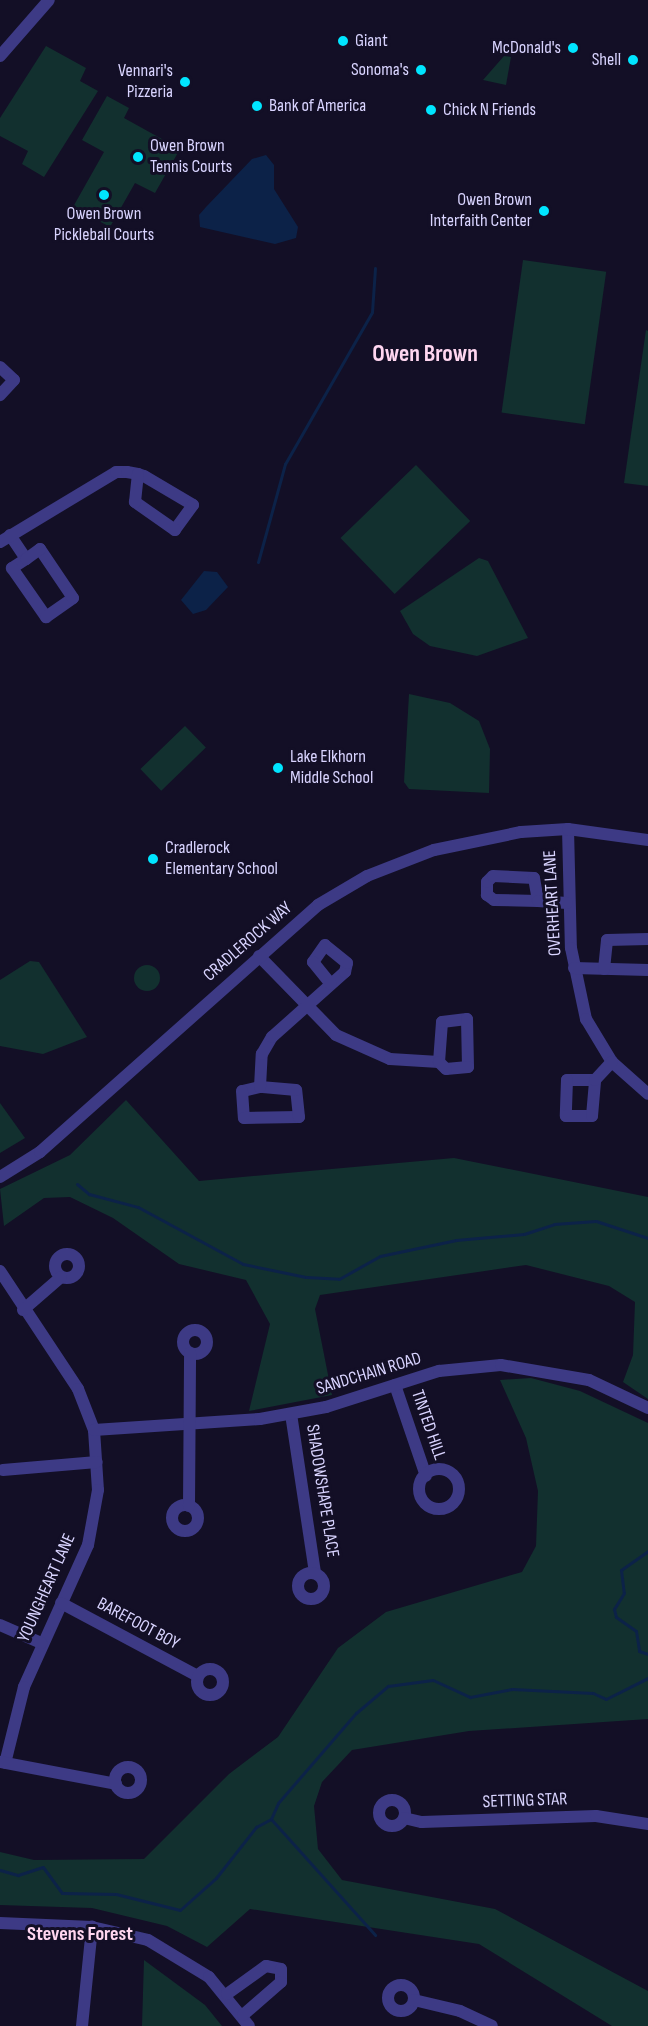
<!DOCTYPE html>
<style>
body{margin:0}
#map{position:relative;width:648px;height:2026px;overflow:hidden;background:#130f26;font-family:"Sofia Sans Condensed",sans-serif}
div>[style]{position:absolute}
.green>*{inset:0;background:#12302f;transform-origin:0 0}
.round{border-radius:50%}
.water>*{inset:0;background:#0c2248}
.stream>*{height:3px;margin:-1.5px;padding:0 1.5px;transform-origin:1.5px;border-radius:1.5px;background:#0c2248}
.minor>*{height:12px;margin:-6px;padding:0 6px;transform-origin:6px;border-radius:6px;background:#3d3a85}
.minor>.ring{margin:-6px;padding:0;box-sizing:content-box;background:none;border:12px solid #3d3a85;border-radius:50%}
.dots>*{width:16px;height:16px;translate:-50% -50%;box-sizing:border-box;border:3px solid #130f26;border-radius:50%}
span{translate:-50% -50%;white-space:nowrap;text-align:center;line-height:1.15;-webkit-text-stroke:6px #130f26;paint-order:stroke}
.poi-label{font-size:18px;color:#d9d4ff}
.left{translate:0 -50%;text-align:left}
.right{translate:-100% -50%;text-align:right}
.street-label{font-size:18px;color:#d9d4ff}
.neighbourhood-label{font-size:20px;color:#ffd6f0;font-weight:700}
.district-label{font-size:24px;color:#ffd6f0;font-weight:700}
</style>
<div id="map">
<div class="green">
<i style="clip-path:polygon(46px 46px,86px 68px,80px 81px,98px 91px,44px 177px,22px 164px,28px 151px,0 136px,0 118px)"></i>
<i style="clip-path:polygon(504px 56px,511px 57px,506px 85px,483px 80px)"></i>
<i style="clip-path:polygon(107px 96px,129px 108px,124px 118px,180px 149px,155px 193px,135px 183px,110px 227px,73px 207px,104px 152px,82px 140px)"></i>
<i style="left:523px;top:260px;width:84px;height:154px;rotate:8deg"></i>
<i style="clip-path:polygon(646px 330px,648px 331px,648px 486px,624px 483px)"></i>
<i style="left:416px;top:465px;width:78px;height:105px;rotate:46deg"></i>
<i style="clip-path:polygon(479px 558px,488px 561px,528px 638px,477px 656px,430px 646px,413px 634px,400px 611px)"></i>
<i style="clip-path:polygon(409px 694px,450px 703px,479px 721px,490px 749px,489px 793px,409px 789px,404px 782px)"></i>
<i style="left:185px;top:726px;width:30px;height:62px;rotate:46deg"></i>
<i style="clip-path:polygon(30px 961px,39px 962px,87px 1037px,43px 1054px,0 1046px,0 980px)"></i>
<i class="round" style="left:134px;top:965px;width:26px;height:26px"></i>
<i style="clip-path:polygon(126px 1100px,199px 1181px,454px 1158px,648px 1197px,648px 1399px,623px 1382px,633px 1355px,635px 1302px,609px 1286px,526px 1265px,320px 1295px,315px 1309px,332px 1395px,249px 1411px,270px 1324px,246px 1280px,179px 1264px,113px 1218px,70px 1197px,44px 1198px,4px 1226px,0 1189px,70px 1155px)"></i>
<i style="clip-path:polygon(0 1103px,25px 1138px,0 1153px)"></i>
<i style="clip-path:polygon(531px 1378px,580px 1391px,648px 1423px,648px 1719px,469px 1731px,352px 1750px,322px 1782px,314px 1806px,318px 1849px,342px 1880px,495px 1909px,648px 1991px,648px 2026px,612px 2026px,479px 1944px,250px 1909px,207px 1947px,167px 1926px,92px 1908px,0 1905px,0 1852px,34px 1860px,144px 1859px,229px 1774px,278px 1737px,338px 1648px,386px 1612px,522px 1572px,536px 1546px,538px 1491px,526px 1438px,500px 1380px)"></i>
<i style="clip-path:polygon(144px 1960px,205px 2005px,222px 2026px,142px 2026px)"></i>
</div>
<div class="water">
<i style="clip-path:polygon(266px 155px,274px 165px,274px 189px,298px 227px,296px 238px,275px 244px,200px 227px,199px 215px,206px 207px,252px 159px)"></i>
<i style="clip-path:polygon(204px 571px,217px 572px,228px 587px,206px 610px,193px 614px,181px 600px)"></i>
</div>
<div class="stream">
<i style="left:258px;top:562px;width:102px;rotate:-74.6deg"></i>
<i style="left:285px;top:464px;width:175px;rotate:-60.2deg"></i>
<i style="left:372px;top:312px;width:44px;rotate:-86.1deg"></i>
<i style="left:77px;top:1184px;width:16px;rotate:40deg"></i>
<i style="left:89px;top:1194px;width:51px;rotate:14.9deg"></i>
<i style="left:138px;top:1207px;width:119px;rotate:28.5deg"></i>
<i style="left:243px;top:1264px;width:64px;rotate:11.7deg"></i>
<i style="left:306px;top:1277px;width:33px;rotate:3deg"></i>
<i style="left:339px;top:1279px;width:47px;rotate:-29.3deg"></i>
<i style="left:380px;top:1256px;width:78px;rotate:-11.9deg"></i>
<i style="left:456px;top:1240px;width:68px;rotate:-5deg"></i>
<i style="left:524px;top:1234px;width:32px;rotate:-18deg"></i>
<i style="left:554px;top:1224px;width:42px;rotate:-4.1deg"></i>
<i style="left:596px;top:1221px;width:55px;rotate:18.1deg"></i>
<i style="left:648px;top:1551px;width:33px;rotate:145deg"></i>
<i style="left:621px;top:1570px;width:23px;rotate:83deg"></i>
<i style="left:624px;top:1593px;width:19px;rotate:122deg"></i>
<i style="left:614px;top:1609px;width:8px;rotate:76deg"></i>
<i style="left:616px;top:1617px;width:24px;rotate:35deg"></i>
<i style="left:636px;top:1631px;width:20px;rotate:81deg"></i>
<i style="left:639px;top:1651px;width:9px;rotate:18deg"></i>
<i style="left:271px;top:1819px;width:156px;rotate:48.1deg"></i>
<i style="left:0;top:1870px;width:19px;rotate:16deg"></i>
<i style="left:18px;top:1875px;width:26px;rotate:-18deg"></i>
<i style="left:43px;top:1867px;width:32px;rotate:54deg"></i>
<i style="left:62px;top:1893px;width:54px;rotate:1.1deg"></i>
<i style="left:116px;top:1894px;width:66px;rotate:14deg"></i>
<i style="left:180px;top:1910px;width:48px;rotate:-41.6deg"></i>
<i style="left:216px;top:1878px;width:65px;rotate:-51.9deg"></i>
<i style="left:256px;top:1827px;width:17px;rotate:-28deg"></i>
<i style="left:271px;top:1819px;width:17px;rotate:-66deg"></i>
<i style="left:278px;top:1803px;width:119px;rotate:-49.1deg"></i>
<i style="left:356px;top:1713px;width:42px;rotate:-40.2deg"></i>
<i style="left:388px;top:1686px;width:45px;rotate:-7.6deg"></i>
<i style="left:433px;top:1680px;width:41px;rotate:24.7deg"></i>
<i style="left:470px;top:1697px;width:43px;rotate:-10.8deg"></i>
<i style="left:512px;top:1689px;width:81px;rotate:2.8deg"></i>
<i style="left:593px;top:1693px;width:14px;rotate:25deg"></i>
<i style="left:606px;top:1699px;width:47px;rotate:-26.6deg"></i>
</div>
<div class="minor">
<i style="left:0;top:56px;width:74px;rotate:-48.8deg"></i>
<i style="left:0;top:367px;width:19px;rotate:43deg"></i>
<i style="left:14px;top:380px;width:21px;rotate:133deg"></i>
<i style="left:10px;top:535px;width:29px;rotate:56deg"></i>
<i style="left:26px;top:559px;width:17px;rotate:147deg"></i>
<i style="left:12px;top:568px;width:60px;rotate:55.2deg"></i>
<i style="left:46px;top:617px;width:33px;rotate:-35deg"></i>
<i style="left:73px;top:598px;width:59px;rotate:-124deg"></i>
<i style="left:40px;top:549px;width:17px;rotate:144deg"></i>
<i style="left:0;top:542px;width:135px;rotate:-31.1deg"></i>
<i style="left:116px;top:472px;width:11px"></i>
<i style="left:127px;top:472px;width:11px;rotate:10deg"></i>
<i style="left:138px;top:474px;width:6px;rotate:18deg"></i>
<i style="left:144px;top:476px;width:57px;rotate:30.6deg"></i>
<i style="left:193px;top:505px;width:31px;rotate:126deg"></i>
<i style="left:175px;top:530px;width:49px;rotate:-145deg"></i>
<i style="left:135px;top:502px;width:28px;rotate:-84deg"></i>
<i style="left:568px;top:829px;width:119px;rotate:88.6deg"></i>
<i style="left:571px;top:948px;width:73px;rotate:78.1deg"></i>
<i style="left:586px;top:1019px;width:50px;rotate:58.8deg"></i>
<i style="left:612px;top:1062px;width:48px;rotate:41.6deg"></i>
<i style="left:538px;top:901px;width:44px;rotate:-178.7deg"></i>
<i style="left:494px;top:900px;width:9px;rotate:-144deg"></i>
<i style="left:487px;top:895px;width:13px;rotate:-90deg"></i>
<i style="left:487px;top:882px;width:8px;rotate:-45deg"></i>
<i style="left:493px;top:876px;width:41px;rotate:2.8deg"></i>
<i style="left:534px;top:878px;width:23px;rotate:80deg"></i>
<i style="left:538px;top:901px;width:29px;rotate:4deg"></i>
<i style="left:259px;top:956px;width:110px;rotate:45.7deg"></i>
<i style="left:336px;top:1035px;width:59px;rotate:24deg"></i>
<i style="left:390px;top:1059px;width:49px;rotate:3.5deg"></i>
<i style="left:439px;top:1062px;width:40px;rotate:-85.7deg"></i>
<i style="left:442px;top:1022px;width:25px;rotate:-7deg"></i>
<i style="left:467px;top:1019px;width:48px;rotate:88.8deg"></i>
<i style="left:468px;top:1067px;width:22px;rotate:175deg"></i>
<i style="left:446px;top:1069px;width:10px;rotate:-135deg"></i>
<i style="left:574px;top:968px;width:74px;rotate:1.5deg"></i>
<i style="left:604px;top:969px;width:29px;rotate:-84deg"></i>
<i style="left:607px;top:940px;width:41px;rotate:-1.4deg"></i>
<i style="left:595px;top:1080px;width:28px;rotate:180deg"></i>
<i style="left:567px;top:1080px;width:36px;rotate:92deg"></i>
<i style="left:566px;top:1116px;width:26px"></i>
<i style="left:592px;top:1116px;width:36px;rotate:-85deg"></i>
<i style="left:595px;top:1080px;width:25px;rotate:-47deg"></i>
<i style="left:260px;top:1087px;width:18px;rotate:167deg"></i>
<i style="left:242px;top:1091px;width:27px;rotate:86deg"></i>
<i style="left:244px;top:1118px;width:55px;rotate:-1deg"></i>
<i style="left:299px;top:1117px;width:27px;rotate:-96deg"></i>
<i style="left:296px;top:1090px;width:36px;rotate:-175deg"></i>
<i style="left:260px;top:1087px;width:33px;rotate:-87deg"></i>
<i style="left:262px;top:1054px;width:20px;rotate:-60deg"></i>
<i style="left:272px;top:1037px;width:98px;rotate:-41.7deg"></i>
<i style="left:345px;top:972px;width:9px;rotate:-77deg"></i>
<i style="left:347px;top:963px;width:28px;rotate:-141deg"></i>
<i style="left:325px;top:945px;width:21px;rotate:125deg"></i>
<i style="left:313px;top:962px;width:28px;rotate:51deg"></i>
<i style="left:0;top:1177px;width:47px;rotate:-32deg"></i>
<i style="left:40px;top:1152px;width:372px;rotate:-41.6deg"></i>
<i style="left:318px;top:905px;width:57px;rotate:-30.6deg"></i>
<i style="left:367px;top:876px;width:72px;rotate:-21.2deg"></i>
<i style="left:434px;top:850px;width:89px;rotate:-11.7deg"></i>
<i style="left:521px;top:832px;width:47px;rotate:-3.7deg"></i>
<i style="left:568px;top:829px;width:81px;rotate:7.8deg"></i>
<i class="ring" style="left:55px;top:1254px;width:12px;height:12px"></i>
<i style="left:0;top:1271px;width:141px;rotate:56.5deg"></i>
<i style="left:78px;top:1389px;width:44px;rotate:68.7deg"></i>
<i style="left:94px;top:1430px;width:60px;rotate:86.2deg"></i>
<i style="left:98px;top:1490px;width:56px;rotate:100.3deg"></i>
<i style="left:88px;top:1545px;width:156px;rotate:114.3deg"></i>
<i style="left:24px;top:1687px;width:78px;rotate:104deg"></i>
<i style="left:23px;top:1310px;width:50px;rotate:-41deg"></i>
<i class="ring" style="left:183px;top:1330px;width:12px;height:12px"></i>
<i style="left:395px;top:1385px;width:96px;rotate:71.2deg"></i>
<i style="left:291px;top:1414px;width:161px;rotate:81.4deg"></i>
<i style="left:94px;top:1430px;width:166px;rotate:-3.8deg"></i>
<i style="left:260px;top:1419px;width:67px;rotate:-10.3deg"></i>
<i style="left:326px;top:1407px;width:119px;rotate:-17.7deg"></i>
<i style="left:439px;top:1371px;width:62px;rotate:-5.5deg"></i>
<i style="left:501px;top:1365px;width:89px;rotate:9.7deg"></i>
<i style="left:589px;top:1380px;width:65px;rotate:25.4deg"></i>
<i class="ring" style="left:419px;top:1469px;width:28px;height:28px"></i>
<i style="left:3px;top:1470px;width:94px;rotate:-4.9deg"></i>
<i class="ring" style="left:172px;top:1505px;width:14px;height:14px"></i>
<i style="left:189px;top:1506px;width:153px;rotate:-89.6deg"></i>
<i class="ring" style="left:298px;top:1573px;width:14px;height:14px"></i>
<i style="left:61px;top:1603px;width:155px;rotate:28.1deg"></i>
<i style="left:0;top:1625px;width:45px;rotate:23.7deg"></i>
<i class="ring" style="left:197px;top:1669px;width:14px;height:14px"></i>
<i style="left:0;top:1762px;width:118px;rotate:10.7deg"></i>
<i class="ring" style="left:115px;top:1767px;width:14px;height:14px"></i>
<i class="ring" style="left:379px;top:1800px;width:14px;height:14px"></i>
<i style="left:404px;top:1818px;width:18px;rotate:13deg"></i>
<i style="left:422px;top:1822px;width:174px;rotate:-2deg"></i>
<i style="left:596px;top:1816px;width:53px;rotate:8.7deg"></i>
<i style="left:0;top:1923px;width:92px;rotate:2.5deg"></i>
<i style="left:92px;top:1927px;width:57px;rotate:13.1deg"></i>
<i style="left:148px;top:1940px;width:71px;rotate:31.2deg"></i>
<i style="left:209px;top:1977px;width:63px;rotate:50.8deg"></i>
<i class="ring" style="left:388px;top:1985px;width:14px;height:14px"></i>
<i style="left:227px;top:1994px;width:48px;rotate:-35.7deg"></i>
<i style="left:266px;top:1966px;width:15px;rotate:11deg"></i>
<i style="left:281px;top:1969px;width:13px;rotate:90deg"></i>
<i style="left:281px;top:1982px;width:50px;rotate:139deg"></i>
<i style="left:414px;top:2000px;width:47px;rotate:13.4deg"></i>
<i style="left:460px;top:2011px;width:35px;rotate:25deg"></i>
<i style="left:82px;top:2026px;width:100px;rotate:-84.2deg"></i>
</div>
<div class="dots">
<i style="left:343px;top:41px;background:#00e5ff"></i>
<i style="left:573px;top:48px;background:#00e5ff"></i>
<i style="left:633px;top:60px;background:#00e5ff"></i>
<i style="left:421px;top:70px;background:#00e5ff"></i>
<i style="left:185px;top:82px;background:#00e5ff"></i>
<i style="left:257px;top:106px;background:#00e5ff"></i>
<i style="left:431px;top:110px;background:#00e5ff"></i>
<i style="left:138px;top:157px;background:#00e5ff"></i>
<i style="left:104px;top:195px;background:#00e5ff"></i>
<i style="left:544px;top:211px;background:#00e5ff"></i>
<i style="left:278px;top:768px;background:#00e5ff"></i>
<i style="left:153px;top:859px;background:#00e5ff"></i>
</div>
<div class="poi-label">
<span class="left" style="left:355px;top:41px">Giant</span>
<span class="right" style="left:561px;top:48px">McDonald's</span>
<span class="right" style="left:621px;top:60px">Shell</span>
<span class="right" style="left:409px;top:70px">Sonoma's</span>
<span class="right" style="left:173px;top:82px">Vennari's<br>Pizzeria</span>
<span class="left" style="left:269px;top:106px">Bank of America</span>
<span class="left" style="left:443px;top:110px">Chick N Friends</span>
<span class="left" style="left:150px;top:157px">Owen Brown<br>Tennis Courts</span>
<span class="right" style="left:532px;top:211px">Owen Brown<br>Interfaith Center</span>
<span style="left:104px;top:225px">Owen Brown<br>Pickleball Courts</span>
<span class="left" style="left:290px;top:768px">Lake Elkhorn<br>Middle School</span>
<span class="left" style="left:165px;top:859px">Cradlerock<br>Elementary School</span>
</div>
<div class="street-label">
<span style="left:553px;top:903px;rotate:-93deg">OVERHEART LANE</span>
<span style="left:248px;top:942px;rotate:-41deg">CRADLEROCK WAY</span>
<span style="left:369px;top:1374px;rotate:-17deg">SANDCHAIN ROAD</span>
<span style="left:428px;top:1425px;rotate:71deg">TINTED HILL</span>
<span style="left:322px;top:1491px;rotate:81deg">SHADOWSHAPE PLACE</span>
<span style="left:47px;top:1588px;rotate:-66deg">YOUNGHEART LANE</span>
<span style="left:138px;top:1624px;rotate:28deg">BAREFOOT BOY</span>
<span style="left:525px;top:1801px;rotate:-2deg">SETTING STAR</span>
</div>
<div class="neighbourhood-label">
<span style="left:80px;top:1934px">Stevens Forest</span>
</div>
<div class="district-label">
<span style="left:425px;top:354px">Owen Brown</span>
</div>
</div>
